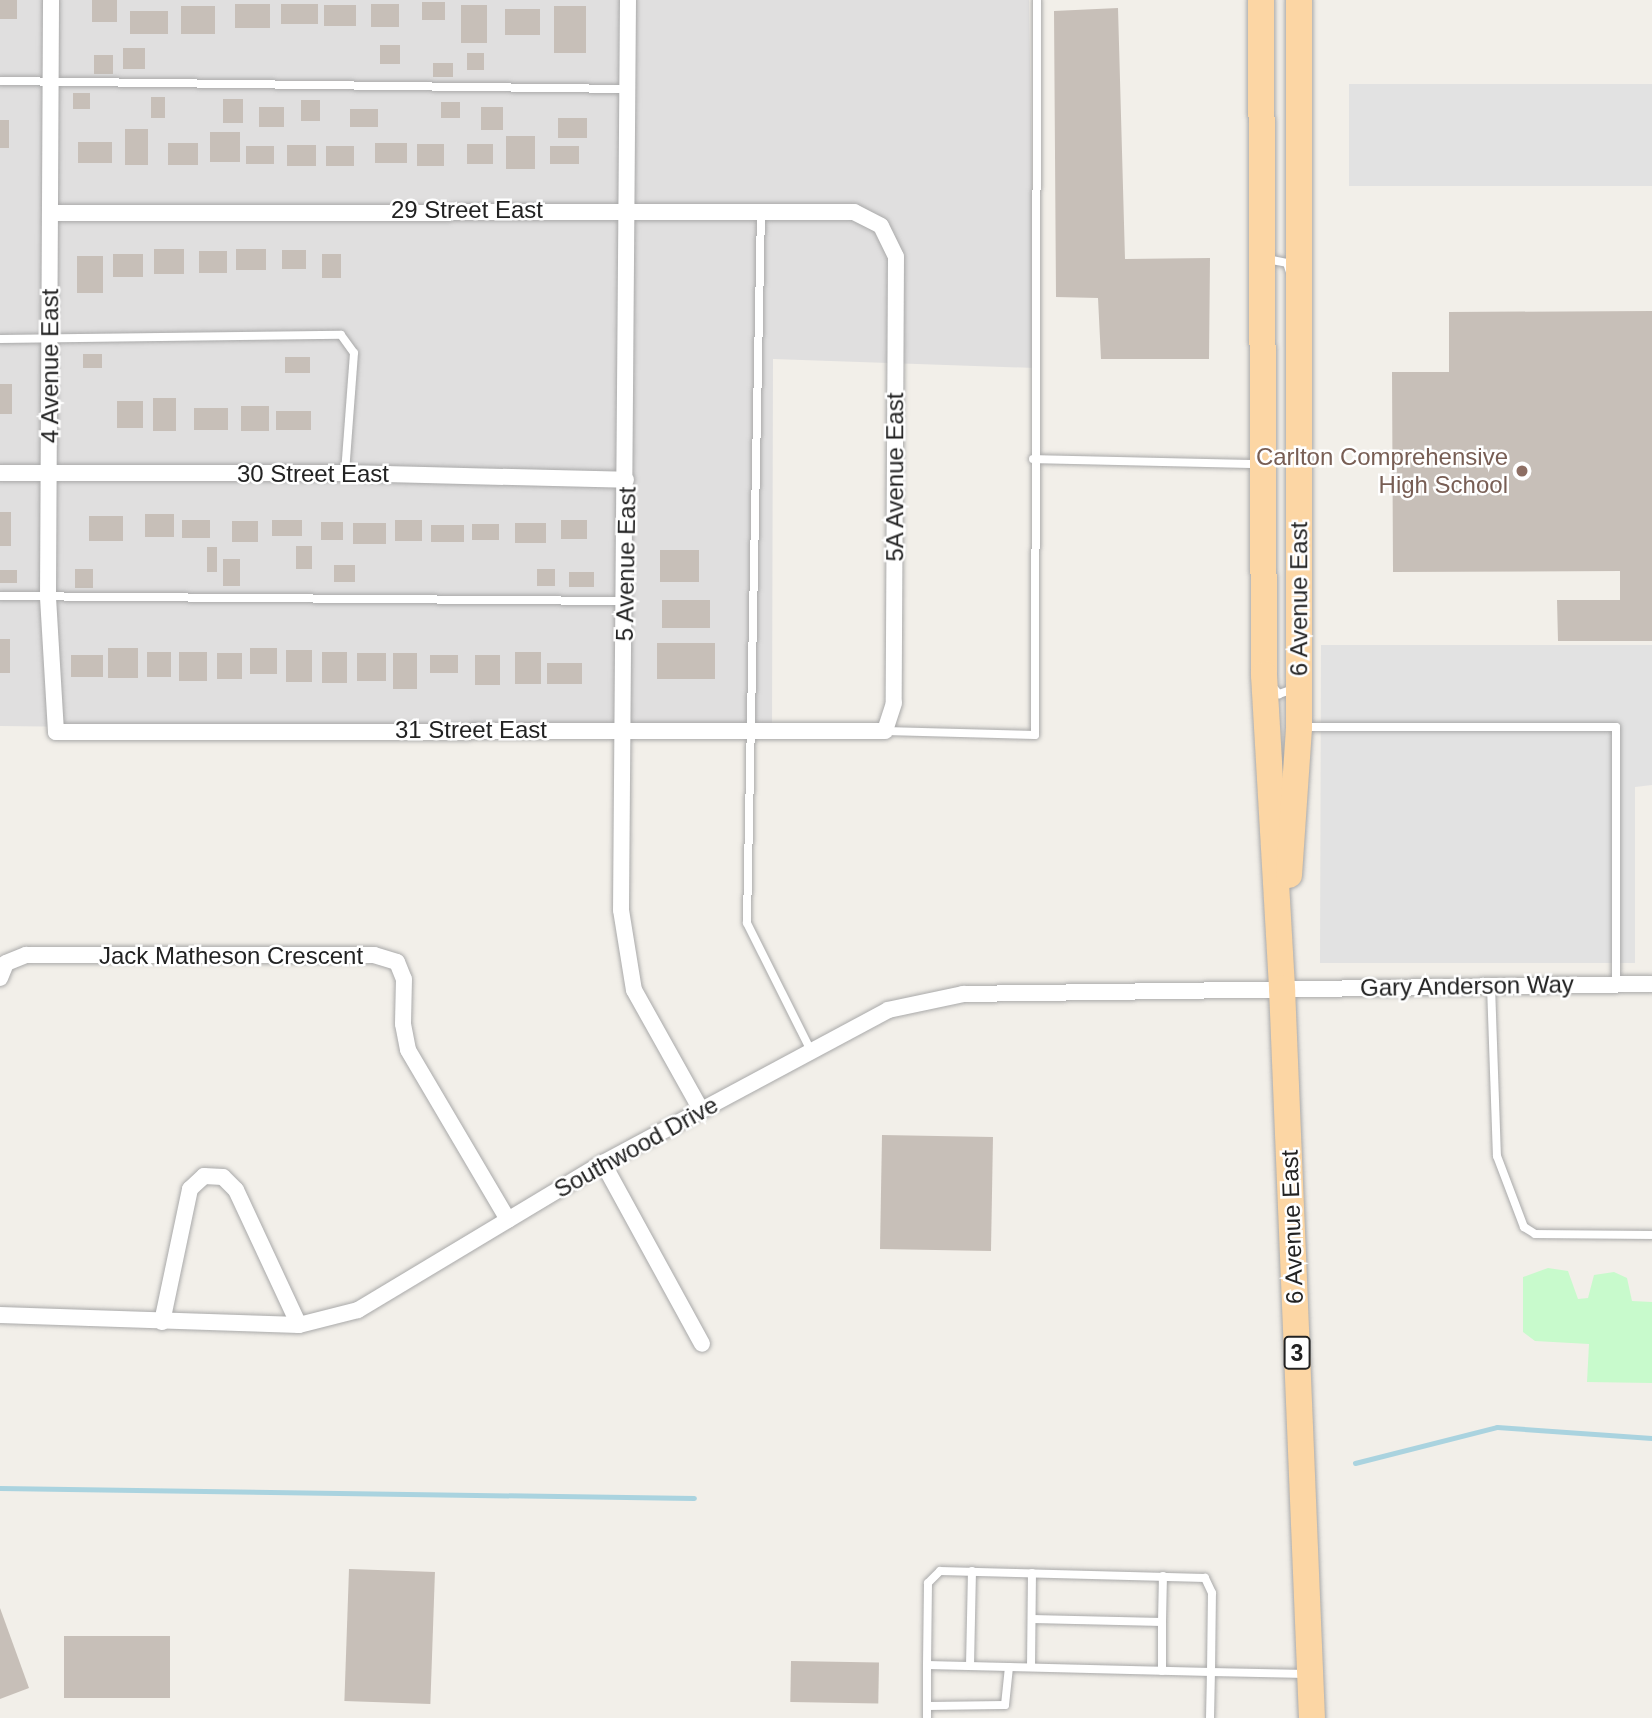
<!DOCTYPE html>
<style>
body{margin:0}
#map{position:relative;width:1652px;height:1718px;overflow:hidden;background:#f2efe9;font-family:Helvetica,sans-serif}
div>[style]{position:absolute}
.residential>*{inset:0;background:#e0dfdf}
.park>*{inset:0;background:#c8facc}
.parking>*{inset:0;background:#e2e2e2;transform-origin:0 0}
.stream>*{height:5px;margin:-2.5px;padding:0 2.5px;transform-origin:2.5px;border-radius:2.5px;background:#aad3df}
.building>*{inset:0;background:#c7bfb8;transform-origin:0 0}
.roads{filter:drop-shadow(0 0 2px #a9a9a9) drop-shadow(0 0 2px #a9a9a9)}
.lane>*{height:8px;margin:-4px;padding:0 4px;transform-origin:4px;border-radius:4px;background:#fff}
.street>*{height:16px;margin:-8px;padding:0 8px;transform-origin:8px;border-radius:8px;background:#fff}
.primary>*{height:26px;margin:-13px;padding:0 13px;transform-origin:13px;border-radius:13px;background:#fcd6a4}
.dots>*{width:19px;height:19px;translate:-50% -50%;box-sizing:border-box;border:4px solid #fff;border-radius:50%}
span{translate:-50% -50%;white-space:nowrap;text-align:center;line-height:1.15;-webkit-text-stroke:5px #fff;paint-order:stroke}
.shield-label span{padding:2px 5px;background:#fff;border:2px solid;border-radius:5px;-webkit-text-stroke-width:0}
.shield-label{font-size:23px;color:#222;font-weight:700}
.street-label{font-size:24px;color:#222}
.education-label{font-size:24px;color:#785e54}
.right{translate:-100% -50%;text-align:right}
</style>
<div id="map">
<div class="residential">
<i style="clip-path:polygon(0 0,1029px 0,1035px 368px,773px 359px,772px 735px,0 726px)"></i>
</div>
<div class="park">
<i style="clip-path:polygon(1548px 1268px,1568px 1271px,1578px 1299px,1588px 1298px,1594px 1275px,1614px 1272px,1627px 1278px,1632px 1301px,1652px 1302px,1652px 1383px,1587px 1382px,1589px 1344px,1535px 1341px,1523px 1332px,1523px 1277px)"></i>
</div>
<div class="parking">
<i style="left:1652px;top:84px;width:102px;height:303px;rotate:90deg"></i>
<i style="clip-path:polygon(1321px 645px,1652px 645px,1652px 785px,1635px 787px,1635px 963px,1320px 963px)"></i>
</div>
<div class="stream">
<i style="left:1355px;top:1463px;width:146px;rotate:-14.2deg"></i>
<i style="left:1497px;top:1427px;width:155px;rotate:4.1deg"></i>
<i style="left:0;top:1488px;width:694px;rotate:0.83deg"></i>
</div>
<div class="building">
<i style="left:0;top:0;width:17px;height:19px"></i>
<i style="left:92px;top:0;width:25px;height:22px"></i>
<i style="left:422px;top:2px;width:23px;height:18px"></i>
<i style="left:235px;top:4px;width:35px;height:24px"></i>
<i style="left:281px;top:4px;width:37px;height:20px"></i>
<i style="left:371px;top:4px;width:28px;height:23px"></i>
<i style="left:324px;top:5px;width:32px;height:21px"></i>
<i style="left:461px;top:5px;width:26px;height:38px"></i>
<i style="left:181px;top:6px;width:34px;height:28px"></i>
<i style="left:554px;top:6px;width:32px;height:47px"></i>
<i style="clip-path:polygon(1118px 8px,1125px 259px,1210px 258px,1209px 359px,1101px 359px,1098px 298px,1056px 297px,1054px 11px)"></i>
<i style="left:505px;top:9px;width:35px;height:26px"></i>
<i style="left:130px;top:11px;width:38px;height:23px"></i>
<i style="left:380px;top:45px;width:20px;height:19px"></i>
<i style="left:123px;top:48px;width:22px;height:21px"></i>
<i style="left:467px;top:53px;width:17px;height:17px"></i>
<i style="left:94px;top:55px;width:19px;height:19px"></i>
<i style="left:433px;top:63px;width:20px;height:14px"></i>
<i style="left:73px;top:93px;width:17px;height:16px"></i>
<i style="left:151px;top:97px;width:14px;height:21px"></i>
<i style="left:223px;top:99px;width:20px;height:24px"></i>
<i style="left:301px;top:100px;width:19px;height:21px"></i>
<i style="left:441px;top:102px;width:19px;height:16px"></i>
<i style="left:259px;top:107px;width:25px;height:20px"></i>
<i style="left:481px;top:107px;width:22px;height:23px"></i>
<i style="left:350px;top:109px;width:28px;height:18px"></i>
<i style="left:558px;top:118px;width:29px;height:20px"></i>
<i style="left:0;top:120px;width:9px;height:28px"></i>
<i style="left:125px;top:129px;width:23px;height:36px"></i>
<i style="left:210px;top:132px;width:30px;height:30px"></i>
<i style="left:506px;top:136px;width:29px;height:33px"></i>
<i style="left:78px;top:142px;width:34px;height:21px"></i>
<i style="left:168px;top:143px;width:30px;height:22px"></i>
<i style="left:375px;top:143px;width:32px;height:20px"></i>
<i style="left:417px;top:144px;width:27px;height:22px"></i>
<i style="left:467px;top:144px;width:26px;height:20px"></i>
<i style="left:287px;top:145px;width:29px;height:21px"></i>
<i style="left:246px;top:146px;width:28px;height:18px"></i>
<i style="left:326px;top:146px;width:28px;height:20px"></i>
<i style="left:550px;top:146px;width:29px;height:18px"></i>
<i style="left:154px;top:249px;width:30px;height:25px"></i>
<i style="left:236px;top:249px;width:30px;height:21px"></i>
<i style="left:282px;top:250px;width:24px;height:19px"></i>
<i style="left:199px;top:251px;width:28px;height:22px"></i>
<i style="left:113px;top:254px;width:30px;height:23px"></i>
<i style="left:322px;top:254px;width:19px;height:24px"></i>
<i style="left:77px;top:256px;width:26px;height:37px"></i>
<i style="clip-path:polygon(1652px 311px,1652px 641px,1558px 641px,1557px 600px,1620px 600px,1620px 571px,1393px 572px,1392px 372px,1449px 372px,1449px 312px)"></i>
<i style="left:83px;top:354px;width:19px;height:14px"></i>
<i style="left:285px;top:357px;width:25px;height:16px"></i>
<i style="left:0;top:384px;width:12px;height:30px"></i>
<i style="left:153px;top:398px;width:23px;height:33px"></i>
<i style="left:117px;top:401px;width:26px;height:27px"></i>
<i style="left:241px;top:406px;width:28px;height:25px"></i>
<i style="left:194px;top:408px;width:34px;height:22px"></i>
<i style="left:276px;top:411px;width:35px;height:19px"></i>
<i style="left:0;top:512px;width:11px;height:34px"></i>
<i style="left:145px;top:514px;width:29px;height:23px"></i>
<i style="left:89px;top:516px;width:34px;height:25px"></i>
<i style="left:182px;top:520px;width:28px;height:18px"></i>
<i style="left:272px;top:520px;width:30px;height:16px"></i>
<i style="left:395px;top:520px;width:27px;height:21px"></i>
<i style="left:561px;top:520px;width:26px;height:19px"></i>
<i style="left:232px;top:521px;width:26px;height:21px"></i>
<i style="left:321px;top:522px;width:22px;height:18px"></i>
<i style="left:353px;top:523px;width:33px;height:21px"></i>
<i style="left:515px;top:523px;width:31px;height:20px"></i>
<i style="left:472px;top:524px;width:27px;height:16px"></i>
<i style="left:431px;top:525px;width:33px;height:17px"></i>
<i style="left:296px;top:546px;width:16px;height:23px"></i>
<i style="left:207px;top:547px;width:10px;height:25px"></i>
<i style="left:660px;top:550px;width:39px;height:32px"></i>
<i style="left:223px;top:559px;width:17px;height:27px"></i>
<i style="left:334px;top:565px;width:21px;height:17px"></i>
<i style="left:75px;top:569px;width:18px;height:19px"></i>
<i style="left:537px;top:569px;width:18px;height:17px"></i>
<i style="left:0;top:570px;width:17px;height:13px"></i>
<i style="left:569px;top:572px;width:25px;height:15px"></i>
<i style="left:662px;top:600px;width:48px;height:28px"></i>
<i style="left:0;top:639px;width:10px;height:34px"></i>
<i style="left:657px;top:643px;width:58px;height:36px"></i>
<i style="left:108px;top:648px;width:30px;height:30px"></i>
<i style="left:250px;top:648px;width:27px;height:26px"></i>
<i style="left:286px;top:650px;width:26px;height:32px"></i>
<i style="left:147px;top:652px;width:24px;height:25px"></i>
<i style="left:179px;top:652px;width:28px;height:29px"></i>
<i style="left:322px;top:652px;width:25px;height:31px"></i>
<i style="left:515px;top:652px;width:26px;height:32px"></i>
<i style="left:217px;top:653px;width:25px;height:26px"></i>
<i style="left:357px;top:653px;width:29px;height:28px"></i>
<i style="left:393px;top:653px;width:24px;height:36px"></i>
<i style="left:71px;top:655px;width:32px;height:22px"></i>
<i style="left:430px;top:655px;width:28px;height:18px"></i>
<i style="left:475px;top:655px;width:25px;height:30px"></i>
<i style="left:547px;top:663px;width:35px;height:21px"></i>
<i style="left:882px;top:1135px;width:111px;height:114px;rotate:1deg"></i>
<i style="left:349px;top:1569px;width:86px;height:132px;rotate:2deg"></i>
<i style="clip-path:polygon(0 1608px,29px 1688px,0 1699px)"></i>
<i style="left:64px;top:1636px;width:106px;height:62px"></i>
<i style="left:791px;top:1661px;width:88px;height:41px;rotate:1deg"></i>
</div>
<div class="roads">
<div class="lane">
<i style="left:0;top:81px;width:627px;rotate:0.73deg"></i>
<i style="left:761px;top:211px;width:712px;rotate:91.13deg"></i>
<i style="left:747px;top:923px;width:143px;rotate:63.4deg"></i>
<i style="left:1269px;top:267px;width:8px;rotate:-67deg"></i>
<i style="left:1272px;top:260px;width:15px;rotate:11deg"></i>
<i style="left:1287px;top:263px;width:9px;rotate:72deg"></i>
<i style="left:0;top:339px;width:341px;rotate:-0.7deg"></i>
<i style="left:341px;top:335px;width:22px;rotate:54deg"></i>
<i style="left:354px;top:353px;width:120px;rotate:94.3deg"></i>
<i style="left:1033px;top:459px;width:225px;rotate:1.3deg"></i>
<i style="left:0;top:596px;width:625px;rotate:0.46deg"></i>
<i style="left:1272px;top:686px;width:11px;rotate:49deg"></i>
<i style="left:1279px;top:694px;width:18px;rotate:-19deg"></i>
<i style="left:1302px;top:727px;width:314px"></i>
<i style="left:1616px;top:727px;width:257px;rotate:90deg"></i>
<i style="left:885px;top:731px;width:150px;rotate:1.5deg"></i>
<i style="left:1035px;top:735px;width:735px;rotate:-89.84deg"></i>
<i style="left:1491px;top:986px;width:170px;rotate:88deg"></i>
<i style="left:1497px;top:1156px;width:76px;rotate:69.2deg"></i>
<i style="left:1524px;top:1227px;width:13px;rotate:32deg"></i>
<i style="left:1535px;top:1234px;width:117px;rotate:0.5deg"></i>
<i style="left:1032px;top:1619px;width:130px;rotate:1.3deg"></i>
<i style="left:1162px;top:1622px;width:46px;rotate:-88.8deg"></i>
<i style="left:927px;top:1665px;width:53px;rotate:90deg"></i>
<i style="left:970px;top:1666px;width:95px;rotate:-88.8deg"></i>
<i style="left:1031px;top:1667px;width:94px;rotate:-89.4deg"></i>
<i style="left:1162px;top:1671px;width:49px;rotate:-90deg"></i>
<i style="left:927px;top:1706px;width:78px;rotate:-0.7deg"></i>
<i style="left:1005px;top:1705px;width:38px;rotate:-84deg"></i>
<i style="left:1210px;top:1718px;width:46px;rotate:-88.8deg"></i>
<i style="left:1211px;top:1672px;width:79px;rotate:-89.3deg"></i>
<i style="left:1212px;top:1593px;width:17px;rotate:-115deg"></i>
<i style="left:1205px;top:1578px;width:265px;rotate:-178.5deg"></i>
<i style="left:940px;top:1571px;width:17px;rotate:135deg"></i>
<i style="left:928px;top:1583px;width:82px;rotate:90.7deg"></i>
<i style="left:927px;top:1665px;width:82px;rotate:1.4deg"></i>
<i style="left:1009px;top:1667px;width:202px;rotate:1.4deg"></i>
<i style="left:1211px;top:1672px;width:96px;rotate:1.2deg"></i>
</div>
<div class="street">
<i style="left:628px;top:0;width:910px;rotate:90.44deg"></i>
<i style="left:621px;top:910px;width:81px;rotate:80.8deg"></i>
<i style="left:634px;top:990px;width:137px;rotate:60.8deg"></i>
<i style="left:50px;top:213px;width:804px;rotate:-0.07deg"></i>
<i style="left:854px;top:212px;width:30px;rotate:27deg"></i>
<i style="left:881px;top:226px;width:34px;rotate:64deg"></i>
<i style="left:896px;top:257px;width:446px;rotate:90.3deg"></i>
<i style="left:894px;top:703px;width:29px;rotate:108deg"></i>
<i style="left:885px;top:731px;width:829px;rotate:179.93deg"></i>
<i style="left:56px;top:732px;width:135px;rotate:-93.4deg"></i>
<i style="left:48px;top:597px;width:597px;rotate:-89.71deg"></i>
<i style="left:0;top:473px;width:345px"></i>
<i style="left:345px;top:473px;width:281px;rotate:1.4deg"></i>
<i style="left:0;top:978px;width:16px;rotate:-68deg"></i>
<i style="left:6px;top:963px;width:22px;rotate:-22deg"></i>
<i style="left:26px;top:955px;width:348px"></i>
<i style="left:374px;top:955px;width:24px;rotate:17deg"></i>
<i style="left:397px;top:962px;width:18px;rotate:68deg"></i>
<i style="left:404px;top:979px;width:45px;rotate:91.3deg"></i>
<i style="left:403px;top:1024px;width:26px;rotate:79deg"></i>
<i style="left:408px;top:1050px;width:197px;rotate:59.5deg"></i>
<i style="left:603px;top:1163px;width:206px;rotate:61.3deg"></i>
<i style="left:0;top:1315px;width:299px;rotate:1.9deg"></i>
<i style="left:299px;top:1325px;width:61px;rotate:-14.3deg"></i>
<i style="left:358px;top:1310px;width:286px;rotate:-31deg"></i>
<i style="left:603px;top:1163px;width:323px;rotate:-28.2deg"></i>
<i style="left:888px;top:1010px;width:77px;rotate:-12deg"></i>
<i style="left:963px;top:994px;width:689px;rotate:-0.83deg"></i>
<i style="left:162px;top:1322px;width:136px;rotate:-78.1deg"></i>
<i style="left:190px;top:1189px;width:19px;rotate:-43deg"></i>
<i style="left:204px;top:1176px;width:19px;rotate:3deg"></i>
<i style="left:223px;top:1177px;width:18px;rotate:45deg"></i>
<i style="left:236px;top:1190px;width:149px;rotate:65deg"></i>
</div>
<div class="primary">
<i style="left:1261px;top:0;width:675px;rotate:89.75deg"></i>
<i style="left:1264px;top:675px;width:314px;rotate:86.7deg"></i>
<i style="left:1282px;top:988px;width:731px;rotate:87.65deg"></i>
<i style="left:1289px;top:875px;width:148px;rotate:-86.1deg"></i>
<i style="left:1299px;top:727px;width:727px;rotate:-90deg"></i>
</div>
</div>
<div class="dots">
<i style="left:1522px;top:471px;background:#8d6e63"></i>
</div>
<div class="shield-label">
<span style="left:1297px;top:1353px">3</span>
</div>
<div class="street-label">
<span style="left:467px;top:210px">29 Street East</span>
<span style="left:50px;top:366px;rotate:-90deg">4 Avenue East</span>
<span style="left:313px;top:474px">30 Street East</span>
<span style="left:895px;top:477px;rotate:-90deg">5A Avenue East</span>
<span style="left:626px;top:564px;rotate:-89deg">5 Avenue East</span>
<span style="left:1299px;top:599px;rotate:-90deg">6 Avenue East</span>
<span style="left:471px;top:730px">31 Street East</span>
<span style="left:231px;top:956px">Jack Matheson Crescent</span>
<span style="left:1467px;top:986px;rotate:-1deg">Gary Anderson Way</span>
<span style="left:636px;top:1147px;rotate:-29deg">Southwood Drive</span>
<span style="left:1292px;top:1227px;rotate:-92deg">6 Avenue East</span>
</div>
<div class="education-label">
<span class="right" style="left:1508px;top:471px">Carlton Comprehensive<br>High School</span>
</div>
</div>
